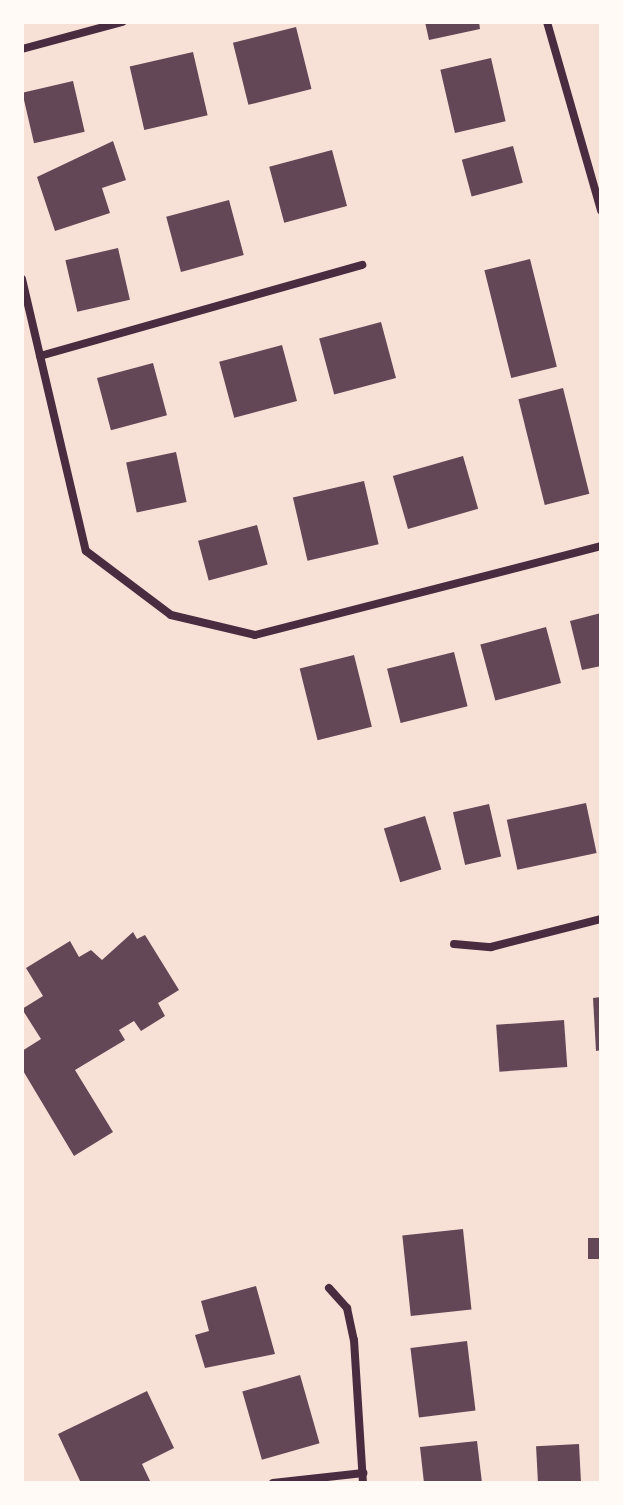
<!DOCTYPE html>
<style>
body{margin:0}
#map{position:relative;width:623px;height:1505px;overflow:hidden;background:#f7e1d7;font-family:Raleway,sans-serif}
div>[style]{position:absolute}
.building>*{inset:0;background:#644757;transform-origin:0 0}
.minor>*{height:8px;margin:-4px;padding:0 4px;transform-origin:4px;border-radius:4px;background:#4a2c40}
span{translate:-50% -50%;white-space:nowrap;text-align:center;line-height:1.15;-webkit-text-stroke:6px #fffaf5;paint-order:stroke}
.frame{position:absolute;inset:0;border:24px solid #fffaf5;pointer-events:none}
</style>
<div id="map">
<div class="building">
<i style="clip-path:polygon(425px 22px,479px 22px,480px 29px,429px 40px)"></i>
<i style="left:296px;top:27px;width:64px;height:65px;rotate:76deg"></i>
<i style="left:193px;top:52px;width:65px;height:65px;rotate:77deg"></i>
<i style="left:491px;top:58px;width:65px;height:52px;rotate:77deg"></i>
<i style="left:73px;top:81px;width:52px;height:52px;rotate:77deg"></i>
<i style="clip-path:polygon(113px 141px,126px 180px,102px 188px,110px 213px,55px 231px,37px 177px)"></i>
<i style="left:513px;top:146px;width:38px;height:53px;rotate:75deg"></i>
<i style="left:332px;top:150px;width:58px;height:65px;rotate:75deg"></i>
<i style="left:229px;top:200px;width:57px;height:65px;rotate:75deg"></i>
<i style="left:118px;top:248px;width:53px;height:54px;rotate:77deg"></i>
<i style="left:530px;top:259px;width:111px;height:47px;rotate:76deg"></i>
<i style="left:381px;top:322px;width:58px;height:64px;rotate:75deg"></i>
<i style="left:282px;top:345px;width:58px;height:65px;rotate:75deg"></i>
<i style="left:153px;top:363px;width:54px;height:58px;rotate:75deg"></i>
<i style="left:563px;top:388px;width:109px;height:46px;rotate:76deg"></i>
<i style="left:176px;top:452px;width:51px;height:51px;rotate:78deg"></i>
<i style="left:463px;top:456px;width:55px;height:73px;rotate:74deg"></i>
<i style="left:364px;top:481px;width:65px;height:73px;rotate:77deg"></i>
<i style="left:257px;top:525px;width:41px;height:61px;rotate:75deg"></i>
<i style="clip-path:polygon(601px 613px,601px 666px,582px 670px,570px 621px)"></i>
<i style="left:546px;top:627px;width:58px;height:68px;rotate:75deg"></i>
<i style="left:454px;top:652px;width:56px;height:69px;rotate:76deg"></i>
<i style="left:354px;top:655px;width:74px;height:56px;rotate:76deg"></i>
<i style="left:586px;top:803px;width:51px;height:81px;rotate:78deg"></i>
<i style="left:489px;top:804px;width:54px;height:37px;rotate:77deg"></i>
<i style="left:425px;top:816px;width:56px;height:43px;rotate:73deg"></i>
<i style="clip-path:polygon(133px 932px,137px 939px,145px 935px,179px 990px,158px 1003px,165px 1016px,141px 1031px,134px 1021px,119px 1030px,125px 1040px,75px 1070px,113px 1132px,74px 1156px,22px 1069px,22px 1051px,41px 1039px,22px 1009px,43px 996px,26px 968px,70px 941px,79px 957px,91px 950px,102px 960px)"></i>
<i style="clip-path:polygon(601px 997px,601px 1050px,596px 1051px,593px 998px)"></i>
<i style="left:564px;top:1020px;width:47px;height:68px;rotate:86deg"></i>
<i style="left:463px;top:1229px;width:81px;height:61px;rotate:84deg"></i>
<i style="left:601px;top:1238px;width:21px;height:13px;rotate:90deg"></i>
<i style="clip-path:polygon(256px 1286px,275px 1354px,205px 1368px,195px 1335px,209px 1331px,201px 1301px)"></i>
<i style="left:467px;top:1341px;width:70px;height:57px;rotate:83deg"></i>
<i style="left:300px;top:1375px;width:71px;height:60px;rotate:74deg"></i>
<i style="clip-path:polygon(147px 1391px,174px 1448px,142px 1464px,151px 1483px,81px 1483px,58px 1434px)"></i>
<i style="clip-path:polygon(477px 1441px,482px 1483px,424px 1483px,420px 1447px)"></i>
<i style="left:579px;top:1444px;width:39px;height:43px;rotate:87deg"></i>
</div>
<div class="minor">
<i style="left:547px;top:22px;width:196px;rotate:74deg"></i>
<i style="left:22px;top:49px;width:104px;rotate:-15.1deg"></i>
<i style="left:22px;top:279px;width:279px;rotate:76.8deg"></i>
<i style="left:86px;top:551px;width:106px;rotate:37deg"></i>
<i style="left:171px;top:615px;width:86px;rotate:13.4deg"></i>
<i style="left:255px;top:635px;width:357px;rotate:-14.4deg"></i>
<i style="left:40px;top:356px;width:335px;rotate:-15.8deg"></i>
<i style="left:454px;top:944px;width:37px;rotate:5deg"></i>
<i style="left:491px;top:947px;width:114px;rotate:-14.3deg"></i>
<i style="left:329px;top:1288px;width:27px;rotate:48deg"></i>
<i style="left:347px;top:1308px;width:33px;rotate:78deg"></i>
<i style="left:354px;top:1340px;width:143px;rotate:86.4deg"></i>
<i style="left:273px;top:1483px;width:91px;rotate:-6.3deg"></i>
</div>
<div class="frame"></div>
</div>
